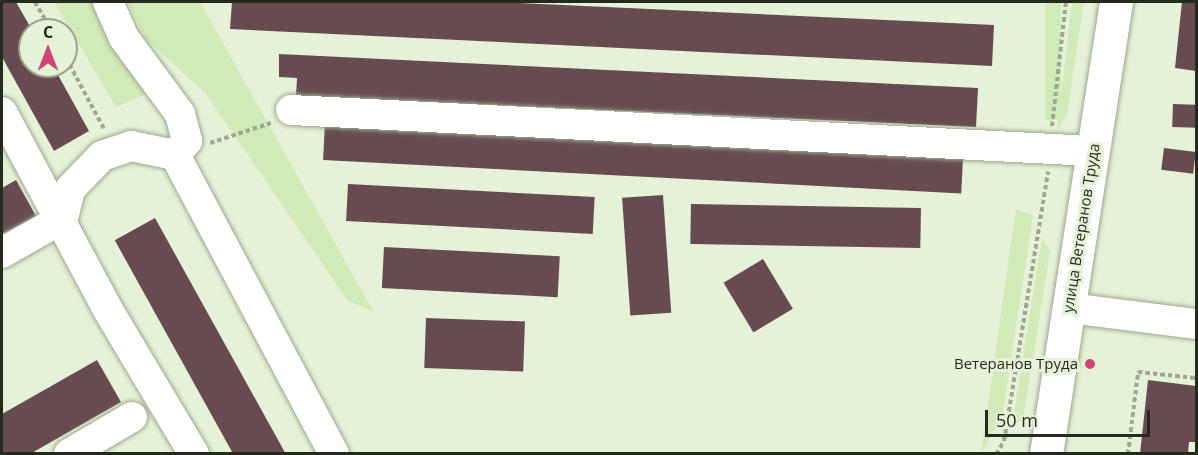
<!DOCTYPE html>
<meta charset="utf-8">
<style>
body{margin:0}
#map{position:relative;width:1198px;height:455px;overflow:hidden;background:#e5f2d7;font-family:"Open Sans",sans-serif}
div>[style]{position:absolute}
.green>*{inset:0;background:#d2e9b8;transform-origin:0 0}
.building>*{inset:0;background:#674b51;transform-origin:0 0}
.path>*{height:4px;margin-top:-2px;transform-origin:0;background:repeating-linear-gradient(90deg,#9da792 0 4.5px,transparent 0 7.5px)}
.roads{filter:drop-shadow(0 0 2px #9ca88e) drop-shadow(0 0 2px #9ca88e)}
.minor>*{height:30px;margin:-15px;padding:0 15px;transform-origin:15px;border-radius:15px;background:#fff}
.major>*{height:33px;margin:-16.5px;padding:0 16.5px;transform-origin:16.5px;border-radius:16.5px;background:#fff}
.dots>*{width:16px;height:16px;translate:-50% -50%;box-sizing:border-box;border:3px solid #e5f2d7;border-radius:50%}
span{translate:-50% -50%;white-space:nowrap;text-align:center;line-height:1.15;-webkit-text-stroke:6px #e5f2d7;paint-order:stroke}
.street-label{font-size:15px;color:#252a1f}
.poi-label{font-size:15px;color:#252a1f}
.right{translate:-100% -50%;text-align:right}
.frame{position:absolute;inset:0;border:3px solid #252a1f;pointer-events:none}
.north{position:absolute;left:18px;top:18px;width:60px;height:60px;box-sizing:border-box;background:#e5f2d7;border:2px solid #98a28d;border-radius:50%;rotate:0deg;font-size:16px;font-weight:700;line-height:24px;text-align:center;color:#252a1f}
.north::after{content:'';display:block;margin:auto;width:21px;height:27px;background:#d14575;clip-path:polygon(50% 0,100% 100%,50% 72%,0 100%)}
.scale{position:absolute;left:985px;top:410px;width:165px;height:27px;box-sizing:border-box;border:3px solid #252a1f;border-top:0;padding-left:8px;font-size:18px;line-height:21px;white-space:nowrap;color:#252a1f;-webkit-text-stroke:4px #e5f2d7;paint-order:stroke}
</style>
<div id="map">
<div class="green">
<i style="clip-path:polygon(54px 2px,98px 2px,146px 94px,116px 107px)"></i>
<i style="clip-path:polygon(128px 2px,200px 2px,373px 311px,348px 301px,206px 94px,145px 38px)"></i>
<i style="left:1045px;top:2px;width:16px;height:118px"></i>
<i style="clip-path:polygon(1072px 2px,1084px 2px,1067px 114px,1057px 130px)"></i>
<i style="clip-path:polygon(1016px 209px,1033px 216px,1002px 417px,981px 453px)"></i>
<i style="clip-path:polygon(1042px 238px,1050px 252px,1023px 419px,1012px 426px)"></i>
</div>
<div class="building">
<i style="clip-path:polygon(2px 2px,16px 2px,32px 30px,30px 66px,53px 66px,89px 131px,54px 151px,2px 57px)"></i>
<i style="clip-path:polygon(232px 2px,499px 2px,994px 25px,992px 66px,230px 29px)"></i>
<i style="clip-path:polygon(1182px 2px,1196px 2px,1196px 71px,1175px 68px)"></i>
<i style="clip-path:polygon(279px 54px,978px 88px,976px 127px,296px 96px,297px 78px,279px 77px)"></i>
<i style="left:1173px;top:104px;width:23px;height:23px;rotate:2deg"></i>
<i style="left:325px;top:123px;width:639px;height:37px;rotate:3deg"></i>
<i style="left:1164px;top:148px;width:32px;height:22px;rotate:7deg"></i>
<i style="clip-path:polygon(16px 180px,36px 216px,2px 234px,2px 188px)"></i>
<i style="left:348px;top:184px;width:247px;height:37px;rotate:3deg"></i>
<i style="left:663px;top:195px;width:118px;height:41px;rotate:86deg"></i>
<i style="left:691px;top:204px;width:230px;height:40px;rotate:1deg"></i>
<i style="left:155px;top:218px;width:269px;height:46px;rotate:61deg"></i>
<i style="left:384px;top:247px;width:176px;height:41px;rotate:3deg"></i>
<i style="left:763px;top:259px;width:58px;height:46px;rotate:59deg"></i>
<i style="left:426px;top:318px;width:99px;height:50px;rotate:2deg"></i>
<i style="clip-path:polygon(97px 360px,121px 402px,30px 454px,2px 454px,2px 414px)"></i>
<i style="clip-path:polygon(1148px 380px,1196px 386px,1196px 442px,1189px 442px,1188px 454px,1140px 454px)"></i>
</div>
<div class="path">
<i style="left:35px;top:2px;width:32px;rotate:60deg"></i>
<i style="left:66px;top:58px;width:81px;rotate:61.8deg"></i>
<i style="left:1052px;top:126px;width:125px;rotate:-83.6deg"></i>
<i style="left:210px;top:143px;width:64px;rotate:-18.2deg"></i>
<i style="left:996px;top:454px;width:15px;rotate:-58deg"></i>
<i style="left:1004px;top:441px;width:273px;rotate:-80.7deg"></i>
<i style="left:1128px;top:454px;width:83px;rotate:-83deg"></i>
<i style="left:1138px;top:372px;width:58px;rotate:5.9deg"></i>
</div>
<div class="roads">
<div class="minor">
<i style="left:108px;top:2px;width:39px;rotate:66deg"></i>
<i style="left:124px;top:38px;width:94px;rotate:53.6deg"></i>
<i style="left:180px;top:114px;width:28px;rotate:75deg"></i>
<i style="left:187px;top:141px;width:18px;rotate:131deg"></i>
<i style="left:291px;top:110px;width:802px;rotate:2.93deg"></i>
<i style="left:2px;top:112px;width:225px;rotate:61.8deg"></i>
<i style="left:108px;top:310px;width:168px;rotate:59.2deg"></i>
<i style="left:175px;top:155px;width:339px;rotate:62deg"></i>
<i style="left:2px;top:253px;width:70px;rotate:-29.8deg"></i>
<i style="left:63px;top:218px;width:30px;rotate:-76deg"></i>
<i style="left:70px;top:189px;width:46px;rotate:-45.9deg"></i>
<i style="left:102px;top:156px;width:31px;rotate:-19deg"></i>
<i style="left:131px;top:146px;width:45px;rotate:11.6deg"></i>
<i style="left:1069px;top:308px;width:128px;rotate:7.2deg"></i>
<i style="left:69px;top:454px;width:73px;rotate:-30.4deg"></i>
</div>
<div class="major">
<i style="left:1046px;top:454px;width:457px;rotate:-81.2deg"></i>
</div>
</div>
<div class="dots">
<i style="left:1090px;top:364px;background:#d14575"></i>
</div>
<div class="street-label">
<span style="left:1081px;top:228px;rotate:-81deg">улица Ветеранов Труда</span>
</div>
<div class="poi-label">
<span class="right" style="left:1078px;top:364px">Ветеранов Труда</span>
</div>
<div class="frame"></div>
<div class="north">С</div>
<div class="scale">50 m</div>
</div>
